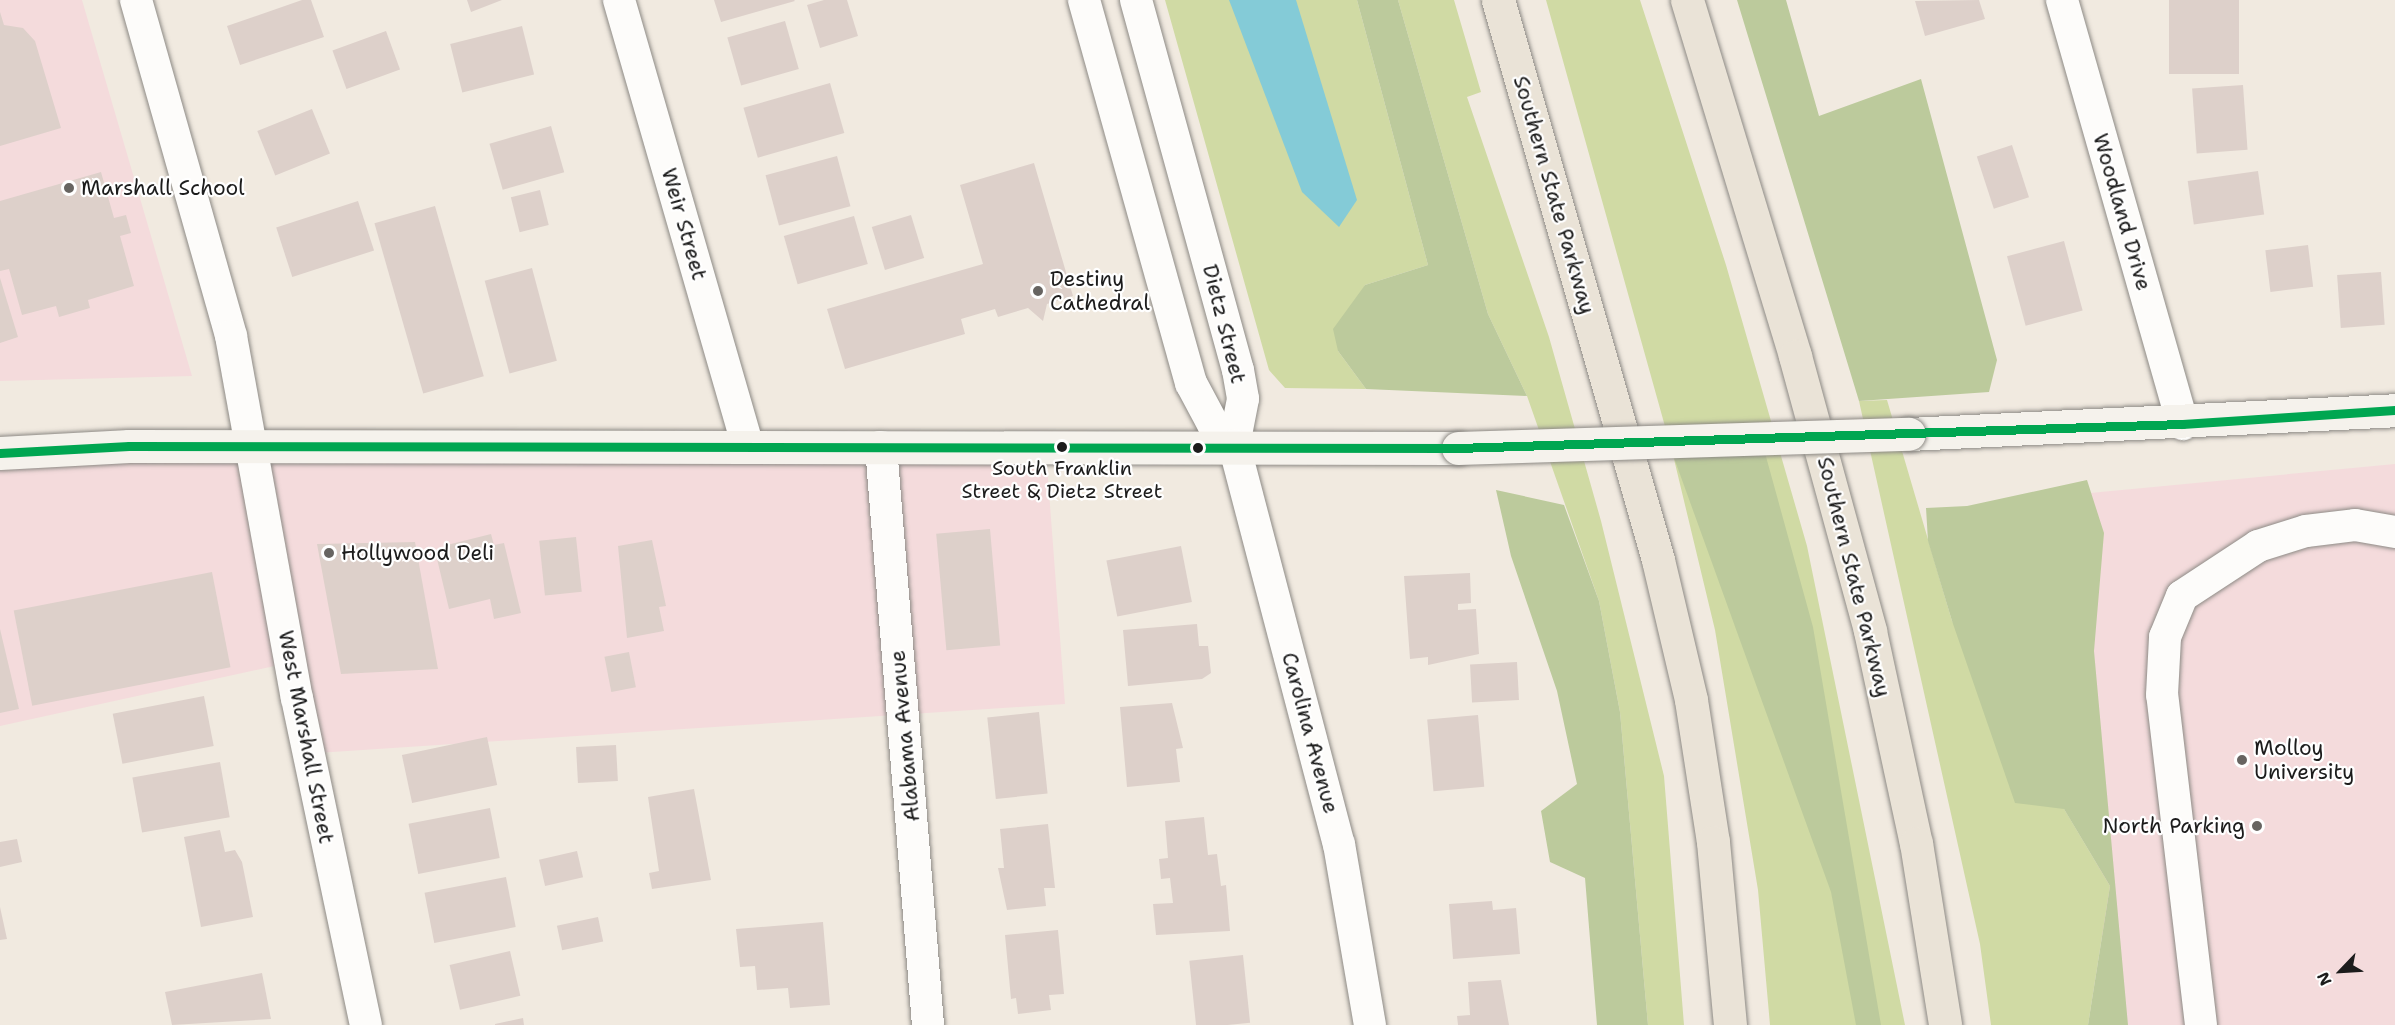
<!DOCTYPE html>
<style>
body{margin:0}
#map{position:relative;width:2395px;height:1025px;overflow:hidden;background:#f1eae0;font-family:"Shantell Sans",sans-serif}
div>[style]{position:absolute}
.built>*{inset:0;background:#f4dbdc}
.green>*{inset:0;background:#d0daa4}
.forest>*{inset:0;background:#bcca9c}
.water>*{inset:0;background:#84cbd7}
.building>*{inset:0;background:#ddd0ca;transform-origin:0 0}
.roads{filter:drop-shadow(0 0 2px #8d8a85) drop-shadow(0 0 2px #8d8a85)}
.street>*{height:32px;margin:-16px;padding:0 16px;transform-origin:16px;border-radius:16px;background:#fdfcfa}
.secondary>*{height:33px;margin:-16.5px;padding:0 16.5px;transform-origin:16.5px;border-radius:16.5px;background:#f5f2ec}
.highway>*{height:33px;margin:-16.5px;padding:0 16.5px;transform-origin:16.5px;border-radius:16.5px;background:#eae3d7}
.bridges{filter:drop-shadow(0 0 2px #8d8a85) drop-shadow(0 0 2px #8d8a85)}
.secondary-bridge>*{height:33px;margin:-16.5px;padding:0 16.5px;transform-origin:16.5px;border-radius:16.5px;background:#f5f2ec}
.bus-1>*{height:9px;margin:-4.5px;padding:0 4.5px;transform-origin:4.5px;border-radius:4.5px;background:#00a651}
.dots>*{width:16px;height:16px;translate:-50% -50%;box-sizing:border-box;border:3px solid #fff;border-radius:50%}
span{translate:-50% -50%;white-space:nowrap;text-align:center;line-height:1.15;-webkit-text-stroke:4.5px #fff;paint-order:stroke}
.bus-label{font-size:20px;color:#1c1c1c}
.poi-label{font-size:21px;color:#1c1c1c}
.left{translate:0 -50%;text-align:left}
.right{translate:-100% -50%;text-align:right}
.street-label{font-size:21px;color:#1c1c1c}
.north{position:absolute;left:2311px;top:941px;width:60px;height:60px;-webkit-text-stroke:4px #fff;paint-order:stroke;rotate:245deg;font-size:16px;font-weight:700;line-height:24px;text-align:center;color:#1c1c1c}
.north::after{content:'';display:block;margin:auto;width:21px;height:27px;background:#1c1c1c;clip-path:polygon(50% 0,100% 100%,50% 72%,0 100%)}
</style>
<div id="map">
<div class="built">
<i style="clip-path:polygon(0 0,82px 0,192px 376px,0 381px)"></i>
<i style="clip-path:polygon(0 446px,1046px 452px,1065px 704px,317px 753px,293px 662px,0 726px)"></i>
<i style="clip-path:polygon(2395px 464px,2395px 1025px,2109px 1025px,2069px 495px)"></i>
</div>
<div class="green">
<i style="clip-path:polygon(1165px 0,1357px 0,1428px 265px,1365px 285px,1338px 351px,1366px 389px,1285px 388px,1269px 370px)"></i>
<i style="clip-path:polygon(1398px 0,1454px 0,1481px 92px,1467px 97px,1549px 337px,1601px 521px,1664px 776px,1684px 1025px,1648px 1025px,1620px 712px,1599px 601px,1527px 396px,1488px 314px)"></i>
<i style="clip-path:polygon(1546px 0,1640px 0,1726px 265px,1807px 546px,1905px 1025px,1770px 1025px,1758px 890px,1715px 630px,1673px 455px)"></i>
<i style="clip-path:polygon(1887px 400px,1952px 621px,2110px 886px,2088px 1025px,1991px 1025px,1980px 944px,1859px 401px)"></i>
</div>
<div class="forest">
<i style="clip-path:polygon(1357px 0,1398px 0,1488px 314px,1527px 396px,1366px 389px,1338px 351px,1333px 329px,1365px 285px,1428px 265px)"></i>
<i style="clip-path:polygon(1737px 0,1786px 0,1819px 116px,1921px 79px,1997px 360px,1989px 392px,1859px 401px)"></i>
<i style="clip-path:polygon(1765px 453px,1813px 627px,1881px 1025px,1856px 1025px,1831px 892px,1673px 455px)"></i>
<i style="clip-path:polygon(2087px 480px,2104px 533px,2094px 651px,2128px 1025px,2088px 1025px,2110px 886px,2064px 809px,2015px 803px,1952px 621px,1928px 541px,1926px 508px,1967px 506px)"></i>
<i style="clip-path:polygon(1496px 490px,1564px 505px,1599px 601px,1620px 712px,1648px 1025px,1597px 1025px,1585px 878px,1550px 862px,1541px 811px,1577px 784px,1557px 691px,1511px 556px)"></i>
</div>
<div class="water">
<i style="clip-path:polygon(1229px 0,1296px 0,1357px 200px,1339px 227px,1302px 192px)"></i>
</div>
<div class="building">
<i style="clip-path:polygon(302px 0,311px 0,324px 37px,240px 65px,227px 26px)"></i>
<i style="clip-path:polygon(467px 0,502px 0,471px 12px)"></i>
<i style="clip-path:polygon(714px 0,794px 0,795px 1px,721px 22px)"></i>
<i style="clip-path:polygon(824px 0,847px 0,858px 36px,820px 48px,807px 5px)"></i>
<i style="clip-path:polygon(1979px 0,1985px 19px,1925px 36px,1915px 1px)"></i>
<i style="left:2169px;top:0;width:70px;height:74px"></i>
<i style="clip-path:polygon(0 12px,4px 25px,23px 28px,35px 41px,61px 128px,0 146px)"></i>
<i style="left:785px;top:21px;width:50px;height:60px;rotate:74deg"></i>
<i style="left:522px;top:26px;width:50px;height:74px;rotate:76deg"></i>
<i style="left:386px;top:31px;width:41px;height:57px;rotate:70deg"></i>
<i style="left:830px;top:83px;width:52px;height:90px;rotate:74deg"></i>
<i style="left:2243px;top:85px;width:65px;height:51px;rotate:86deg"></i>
<i style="left:312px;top:109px;width:48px;height:59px;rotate:68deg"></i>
<i style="left:551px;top:126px;width:48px;height:64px;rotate:74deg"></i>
<i style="left:2012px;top:145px;width:55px;height:37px;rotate:72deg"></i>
<i style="left:837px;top:156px;width:52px;height:74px;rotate:75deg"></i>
<i style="clip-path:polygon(1034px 163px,1073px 296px,1047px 304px,1043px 321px,1028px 308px,998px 317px,995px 309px,961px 319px,965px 334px,845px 369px,827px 309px,983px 264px,960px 185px)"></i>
<i style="left:2258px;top:171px;width:44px;height:71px;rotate:82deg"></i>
<i style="clip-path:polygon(101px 172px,114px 218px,126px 215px,131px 233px,120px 236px,134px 286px,88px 300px,90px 308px,59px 317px,56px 306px,22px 315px,9px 269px,0 271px,0 201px)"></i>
<i style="left:540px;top:190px;width:36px;height:30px;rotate:76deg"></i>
<i style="left:358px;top:201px;width:52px;height:86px;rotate:72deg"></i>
<i style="left:435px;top:206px;width:177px;height:63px;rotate:74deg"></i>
<i style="left:911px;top:215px;width:45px;height:41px;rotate:73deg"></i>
<i style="left:854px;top:216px;width:50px;height:73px;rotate:74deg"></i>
<i style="left:2064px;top:241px;width:72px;height:59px;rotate:75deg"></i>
<i style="left:2308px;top:245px;width:42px;height:43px;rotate:83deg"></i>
<i style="left:532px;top:268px;width:96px;height:49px;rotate:75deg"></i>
<i style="left:2381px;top:272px;width:53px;height:44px;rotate:86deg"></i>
<i style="clip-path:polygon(0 278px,18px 337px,0 343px)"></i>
<i style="left:990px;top:529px;width:117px;height:54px;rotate:85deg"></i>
<i style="clip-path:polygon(491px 534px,494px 545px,504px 543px,521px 613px,494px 619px,490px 599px,449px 609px,437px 559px,450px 556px,447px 545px)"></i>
<i style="left:576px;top:537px;width:55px;height:37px;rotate:84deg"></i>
<i style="clip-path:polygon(652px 540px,666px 606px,659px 607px,664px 631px,627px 638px,618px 546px)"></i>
<i style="clip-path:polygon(415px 542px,438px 669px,341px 674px,317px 544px)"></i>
<i style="left:1181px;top:546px;width:57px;height:76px;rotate:79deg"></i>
<i style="left:212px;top:572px;width:97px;height:202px;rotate:79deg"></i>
<i style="clip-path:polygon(1470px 573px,1471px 603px,1458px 604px,1458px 610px,1476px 609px,1479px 654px,1428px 665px,1428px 657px,1410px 659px,1404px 576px)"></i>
<i style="clip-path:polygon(1197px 624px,1199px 646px,1208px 646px,1211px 673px,1202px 679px,1128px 686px,1123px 630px)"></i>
<i style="clip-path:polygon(0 629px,19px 709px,0 713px)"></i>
<i style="left:629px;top:652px;width:36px;height:25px;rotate:79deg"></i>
<i style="left:1517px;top:662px;width:38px;height:47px;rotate:87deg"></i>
<i style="left:204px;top:696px;width:51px;height:93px;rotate:79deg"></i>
<i style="clip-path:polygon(1172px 703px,1183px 748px,1176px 749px,1180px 782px,1127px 787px,1120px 707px)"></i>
<i style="left:1039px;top:712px;width:82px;height:52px;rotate:84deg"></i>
<i style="left:1478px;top:715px;width:72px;height:51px;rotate:85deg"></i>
<i style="left:487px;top:737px;width:49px;height:87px;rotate:78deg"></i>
<i style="left:616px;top:745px;width:36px;height:40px;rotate:87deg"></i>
<i style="left:220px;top:762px;width:56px;height:89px;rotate:80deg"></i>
<i style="clip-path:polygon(694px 789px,711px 880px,652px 889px,649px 873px,659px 871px,648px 797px)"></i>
<i style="left:490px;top:808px;width:51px;height:83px;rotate:79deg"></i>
<i style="clip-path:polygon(1204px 817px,1208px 855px,1217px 854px,1221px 886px,1226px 885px,1230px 931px,1156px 935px,1153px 904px,1173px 903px,1170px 878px,1161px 879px,1159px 859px,1168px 858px,1165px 821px)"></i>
<i style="clip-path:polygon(1048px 824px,1055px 888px,1044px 888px,1046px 906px,1007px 910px,998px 868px,1004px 868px,1000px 829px)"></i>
<i style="clip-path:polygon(220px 830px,225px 852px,235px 850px,242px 862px,253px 917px,201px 927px,184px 837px)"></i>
<i style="clip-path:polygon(17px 839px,22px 862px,0 867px,0 842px)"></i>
<i style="left:577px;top:851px;width:27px;height:39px;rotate:77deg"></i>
<i style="left:506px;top:877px;width:51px;height:83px;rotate:79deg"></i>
<i style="clip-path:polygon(1492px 901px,1493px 910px,1516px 908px,1520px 954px,1453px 959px,1449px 904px)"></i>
<i style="clip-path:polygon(0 907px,7px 939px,0 940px)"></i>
<i style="left:598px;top:917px;width:25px;height:42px;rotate:78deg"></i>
<i style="clip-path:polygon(823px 922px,830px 1005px,790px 1008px,788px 988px,757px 990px,755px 966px,740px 967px,736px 929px)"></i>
<i style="clip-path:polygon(1058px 930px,1064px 994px,1049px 995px,1051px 1010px,1018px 1014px,1016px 998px,1011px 999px,1005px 935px)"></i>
<i style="left:510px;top:951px;width:46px;height:62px;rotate:77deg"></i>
<i style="left:1243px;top:955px;width:68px;height:54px;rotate:84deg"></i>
<i style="clip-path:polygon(262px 973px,271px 1019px,172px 1025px,165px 992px)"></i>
<i style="clip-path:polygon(1501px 980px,1509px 1025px,1458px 1025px,1457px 1016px,1470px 1015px,1468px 982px)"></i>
<i style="clip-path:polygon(523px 1018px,524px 1025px,495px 1025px,495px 1024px)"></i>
</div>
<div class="roads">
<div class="street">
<i style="left:136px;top:0;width:349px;rotate:74.2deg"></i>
<i style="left:231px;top:336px;width:368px;rotate:79.7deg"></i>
<i style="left:297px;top:698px;width:334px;rotate:78.1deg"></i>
<i style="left:619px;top:0;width:465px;rotate:73.9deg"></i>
<i style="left:1084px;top:0;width:398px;rotate:74.4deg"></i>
<i style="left:1191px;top:383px;width:49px;rotate:61.9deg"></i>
<i style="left:1214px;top:426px;width:28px;rotate:44deg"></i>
<i style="left:1136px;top:0;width:384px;rotate:74.6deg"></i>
<i style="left:1238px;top:370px;width:29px;rotate:80deg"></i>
<i style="left:1243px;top:399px;width:47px;rotate:101.1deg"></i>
<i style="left:2062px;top:0;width:441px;rotate:74.1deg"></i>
<i style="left:1234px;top:445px;width:413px;rotate:75.3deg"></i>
<i style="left:1339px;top:844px;width:184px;rotate:80.3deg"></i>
<i style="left:881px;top:447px;width:580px;rotate:85.35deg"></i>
<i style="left:2201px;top:1025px;width:332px;rotate:-96.7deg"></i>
<i style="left:2162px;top:695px;width:58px;rotate:-87deg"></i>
<i style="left:2165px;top:637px;width:44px;rotate:-67.5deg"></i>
<i style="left:2182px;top:596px;width:91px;rotate:-33.3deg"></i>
<i style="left:2258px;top:546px;width:50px;rotate:-17.4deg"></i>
<i style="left:2306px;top:531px;width:49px;rotate:-7deg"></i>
<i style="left:2355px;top:525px;width:41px;rotate:9.9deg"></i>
</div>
<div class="secondary">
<i style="left:1909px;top:434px;width:487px;rotate:-2.8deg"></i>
<i style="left:0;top:453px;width:129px;rotate:-3.1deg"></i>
<i style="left:129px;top:446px;width:1329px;rotate:0.09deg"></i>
</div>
<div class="highway">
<i style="left:1498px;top:0;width:582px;rotate:74.05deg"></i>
<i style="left:1658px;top:560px;width:144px;rotate:76.7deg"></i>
<i style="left:1691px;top:700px;width:144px;rotate:81.2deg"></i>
<i style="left:1713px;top:842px;width:184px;rotate:84.7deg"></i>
<i style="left:1687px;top:0;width:372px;rotate:73.1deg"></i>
<i style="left:1795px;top:356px;width:285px;rotate:74.7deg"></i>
<i style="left:1870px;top:631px;width:217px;rotate:77.8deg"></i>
<i style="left:1916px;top:843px;width:184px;rotate:80.9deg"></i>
</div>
</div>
<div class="bridges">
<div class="secondary-bridge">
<i style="left:1458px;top:448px;width:451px;rotate:-1.8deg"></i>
</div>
</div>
<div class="bus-1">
<i style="left:0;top:453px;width:129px;rotate:-3.1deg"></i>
<i style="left:129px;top:446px;width:1329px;rotate:0.09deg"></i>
<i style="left:1458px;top:448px;width:725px;rotate:-1.9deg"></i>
<i style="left:2183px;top:424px;width:212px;rotate:-3.8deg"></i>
</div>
<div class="dots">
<i style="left:69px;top:188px;background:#676461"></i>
<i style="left:1038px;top:291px;background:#676461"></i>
<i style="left:1062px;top:447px;background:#1c1c1c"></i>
<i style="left:1198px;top:448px;background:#1c1c1c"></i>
<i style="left:329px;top:553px;background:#676461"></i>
<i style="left:2242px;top:760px;background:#676461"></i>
<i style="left:2257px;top:826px;background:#676461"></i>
</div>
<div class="bus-label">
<span style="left:1062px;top:480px">South Franklin<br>Street &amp; Dietz Street</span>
</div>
<div class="poi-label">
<span class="left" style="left:81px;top:188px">Marshall School</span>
<span class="left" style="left:1050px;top:291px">Destiny<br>Cathedral</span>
<span class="left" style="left:341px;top:553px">Hollywood Deli</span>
<span class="left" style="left:2254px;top:760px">Molloy<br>University</span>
<span class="right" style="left:2245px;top:826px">North Parking</span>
</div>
<div class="street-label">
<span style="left:1554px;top:195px;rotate:74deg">Southern State Parkway</span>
<span style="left:2122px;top:212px;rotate:74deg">Woodland Drive</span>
<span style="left:684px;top:224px;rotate:74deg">Weir Street</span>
<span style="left:1224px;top:324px;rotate:76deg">Dietz Street</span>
<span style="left:1854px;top:577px;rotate:76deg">Southern State Parkway</span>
<span style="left:1310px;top:733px;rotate:75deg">Carolina Avenue</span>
<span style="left:905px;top:736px;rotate:-95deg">Alabama Avenue</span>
<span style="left:306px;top:737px;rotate:79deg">West Marshall Street</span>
</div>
<div class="north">N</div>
</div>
